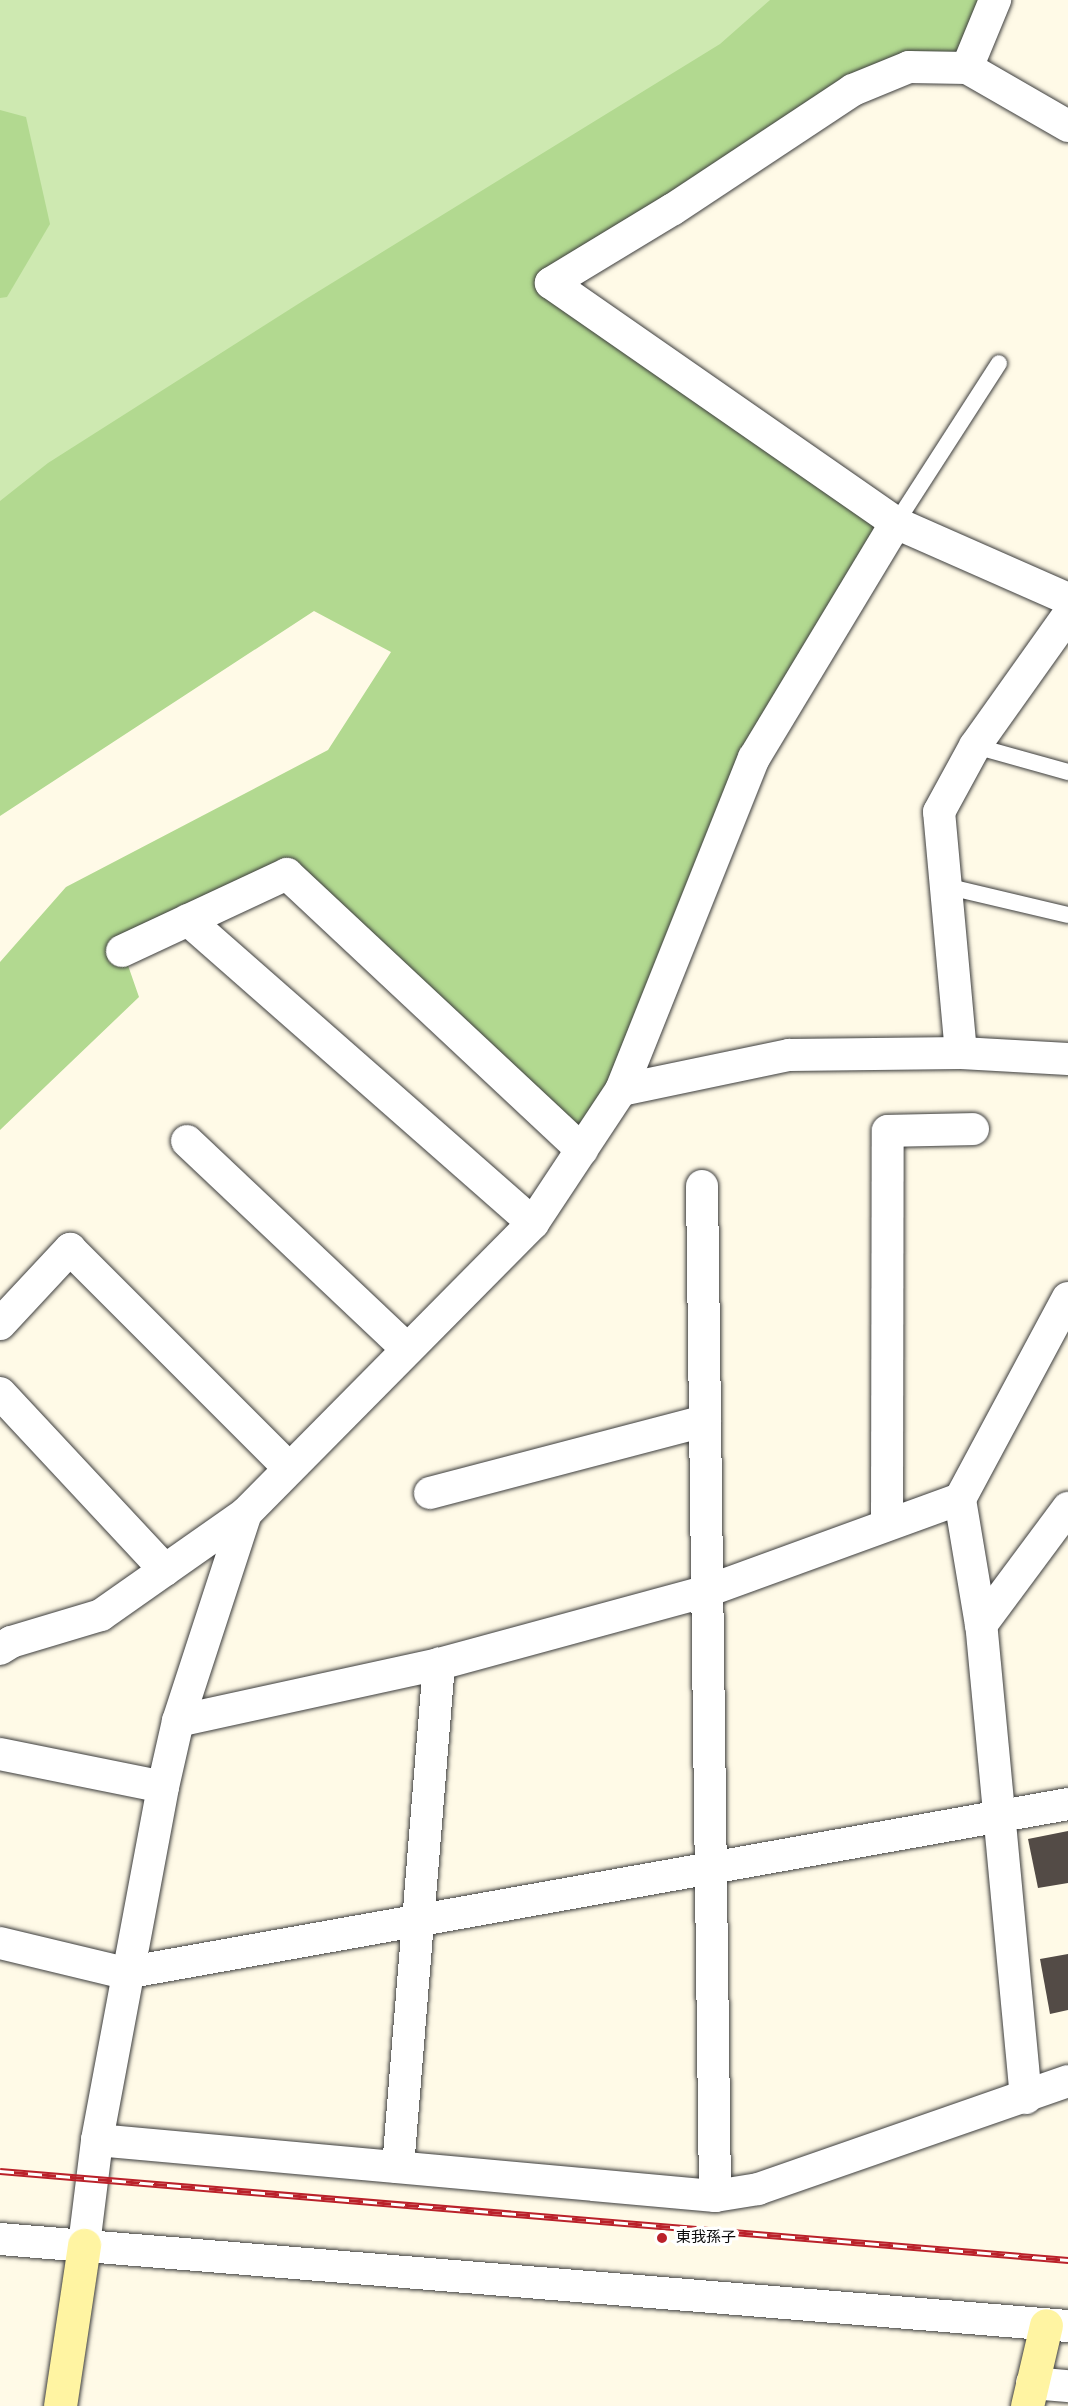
<!DOCTYPE html>
<meta charset="utf-8">
<style>
body{margin:0}
#map{position:relative;width:1068px;height:2406px;overflow:hidden;background:#fffae7;font-family:"Roboto Serif","Noto Sans JP",serif}
div>[style]{position:absolute}
.green>*{inset:0;background:#cee9b1}
.forest>*{inset:0;background:#b2d990}
.building>*{inset:0;background:#534b46}
.roads{filter:drop-shadow(0 0 2px #3d3d3d) drop-shadow(0 0 2px #3d3d3d)}
.lane>*{height:16px;margin:-8px;padding:0 8px;transform-origin:8px;border-radius:8px;background:#fff}
.street>*{height:32px;margin:-16px;padding:0 16px;transform-origin:16px;border-radius:16px;background:#fff}
.secondary>*{height:33px;margin:-16.5px;padding:0 16.5px;transform-origin:16.5px;border-radius:16.5px;background:#fff4a2}
.rail>*{height:7px;margin-top:-3.5px;transform-origin:0;background:repeating-linear-gradient(90deg,#fff 0 14px,#ba212a 0 28px);box-sizing:border-box;border-block:2px solid #ba212a}
.dots>*{width:16px;height:16px;translate:-50% -50%;box-sizing:border-box;border:3px solid #fff;border-radius:50%}
span{translate:-50% -50%;white-space:nowrap;text-align:center;line-height:1.15;-webkit-text-stroke:6px #fff;paint-order:stroke}
.poi-label{font-size:15px;color:#0a0a0a}
.left{translate:0 -50%;text-align:left}
</style>
<div id="map">
<div class="green">
<i style="clip-path:polygon(0 0,976px 0,0 587px)"></i>
</div>
<div class="forest">
<i style="clip-path:polygon(770px 0,995px 0,967px 68px,853px 90px,551px 283px,896px 523px,754px 758px,582px 1150px,287px 874px,123px 951px,139px 997px,0 1130px,0 962px,66px 887px,328px 750px,391px 652px,314px 611px,0 816px,0 501px,48px 463px,306px 299px,720px 44px)"></i>
<i style="clip-path:polygon(0 110px,26px 117px,50px 224px,7px 297px,0 298px)"></i>
</div>
<div class="building">
<i style="clip-path:polygon(1068px 1831px,1068px 1883px,1038px 1888px,1028px 1839px)"></i>
<i style="clip-path:polygon(1068px 1954px,1068px 2010px,1050px 2014px,1040px 1959px)"></i>
</div>
<div class="roads">
<div class="lane">
<i style="left:896px;top:523px;width:190px;rotate:-57.2deg"></i>
<i style="left:975px;top:746px;width:97px;rotate:15.6deg"></i>
<i style="left:945px;top:886px;width:126px;rotate:13.3deg"></i>
</div>
<div class="street">
<i style="left:967px;top:68px;width:74px;rotate:-67.6deg"></i>
<i style="left:1068px;top:126px;width:116px;rotate:-150.1deg"></i>
<i style="left:967px;top:68px;width:58px;rotate:-179deg"></i>
<i style="left:909px;top:67px;width:61px;rotate:157.7deg"></i>
<i style="left:853px;top:90px;width:216px;rotate:146.5deg"></i>
<i style="left:673px;top:209px;width:143px;rotate:148.8deg"></i>
<i style="left:551px;top:283px;width:420px;rotate:34.8deg"></i>
<i style="left:896px;top:523px;width:188px;rotate:23.8deg"></i>
<i style="left:188px;top:920px;width:459px;rotate:41.3deg"></i>
<i style="left:122px;top:951px;width:182px;rotate:-25deg"></i>
<i style="left:287px;top:874px;width:404px;rotate:43.1deg"></i>
<i style="left:961px;top:1053px;width:242px;rotate:-95.2deg"></i>
<i style="left:939px;top:812px;width:75px;rotate:-61.4deg"></i>
<i style="left:975px;top:746px;width:161px;rotate:-54.6deg"></i>
<i style="left:621px;top:1090px;width:358px;rotate:-68.2deg"></i>
<i style="left:754px;top:758px;width:275px;rotate:-58.9deg"></i>
<i style="left:187px;top:1141px;width:303px;rotate:43.4deg"></i>
<i style="left:702px;top:1186px;width:1010px;rotate:89.26deg"></i>
<i style="left:0;top:1324px;width:103px;rotate:-47deg"></i>
<i style="left:70px;top:1249px;width:310px;rotate:45deg"></i>
<i style="left:0;top:1393px;width:242px;rotate:47deg"></i>
<i style="left:430px;top:1493px;width:284px;rotate:-14.7deg"></i>
<i style="left:887px;top:1523px;width:392px;rotate:-89.9deg"></i>
<i style="left:888px;top:1131px;width:85px;rotate:-1.3deg"></i>
<i style="left:981px;top:1625px;width:146px;rotate:-53.4deg"></i>
<i style="left:0;top:1649px;width:13px;rotate:-32deg"></i>
<i style="left:11px;top:1642px;width:94px;rotate:-16.7deg"></i>
<i style="left:101px;top:1615px;width:177px;rotate:-35.1deg"></i>
<i style="left:246px;top:1513px;width:408px;rotate:-45.3deg"></i>
<i style="left:533px;top:1223px;width:159px;rotate:-56.5deg"></i>
<i style="left:621px;top:1090px;width:172px;rotate:-11.8deg"></i>
<i style="left:789px;top:1055px;width:172px;rotate:-0.7deg"></i>
<i style="left:961px;top:1053px;width:107px;rotate:3.2deg"></i>
<i style="left:178px;top:1721px;width:267px;rotate:-12.3deg"></i>
<i style="left:439px;top:1664px;width:278px;rotate:-15.2deg"></i>
<i style="left:707px;top:1591px;width:269px;rotate:-20deg"></i>
<i style="left:0;top:1754px;width:166px;rotate:11.4deg"></i>
<i style="left:0;top:1943px;width:129px;rotate:13.5deg"></i>
<i style="left:125px;top:1973px;width:958px;rotate:-10.16deg"></i>
<i style="left:1026px;top:2098px;width:475px;rotate:-95.4deg"></i>
<i style="left:981px;top:1625px;width:128px;rotate:-99.5deg"></i>
<i style="left:960px;top:1499px;width:228px;rotate:-61.8deg"></i>
<i style="left:97px;top:2140px;width:621px;rotate:5.18deg"></i>
<i style="left:715px;top:2196px;width:44px;rotate:-9.2deg"></i>
<i style="left:758px;top:2189px;width:328px;rotate:-19.2deg"></i>
<i style="left:398px;top:2167px;width:505px;rotate:-85.34deg"></i>
<i style="left:0;top:2239px;width:1072px;rotate:4.66deg"></i>
<i style="left:84px;top:2245px;width:106px;rotate:-82.9deg"></i>
<i style="left:97px;top:2140px;width:359px;rotate:-79.4deg"></i>
<i style="left:163px;top:1787px;width:68px;rotate:-77.2deg"></i>
<i style="left:178px;top:1721px;width:219px;rotate:-71.9deg"></i>
<i style="left:1032px;top:2383px;width:36px;rotate:5deg"></i>
</div>
<div class="secondary">
<i style="left:60px;top:2406px;width:163px;rotate:-81.5deg"></i>
<i style="left:1027px;top:2406px;width:83px;rotate:-76.8deg"></i>
</div>
</div>
<div class="rail">
<i style="left:0;top:2171px;width:1072px;rotate:4.76deg"></i>
</div>
<div class="dots">
<i style="left:662px;top:2238px;background:#ba212a"></i>
</div>
<div class="poi-label">
<span class="left" style="left:676px;top:2238px">東我孫子</span>
</div>
</div>
